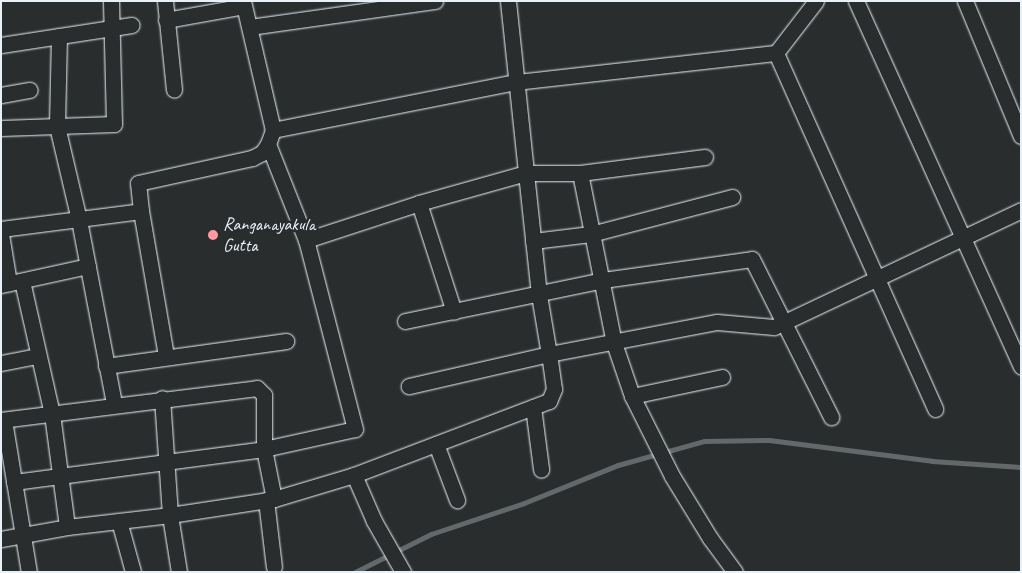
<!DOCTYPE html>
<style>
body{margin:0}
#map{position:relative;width:1022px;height:573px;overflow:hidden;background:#2a2d2e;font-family:Caveat,sans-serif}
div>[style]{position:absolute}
.stream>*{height:5px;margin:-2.5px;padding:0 2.5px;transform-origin:2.5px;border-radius:2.5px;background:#63686b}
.roads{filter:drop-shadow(0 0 1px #e8f1f8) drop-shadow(0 0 1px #e8f1f8)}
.minor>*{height:15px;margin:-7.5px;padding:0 7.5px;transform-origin:7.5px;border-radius:7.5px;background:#2a2d2e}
.dots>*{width:14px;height:14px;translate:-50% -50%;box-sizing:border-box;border:2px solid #2a2d2e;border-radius:50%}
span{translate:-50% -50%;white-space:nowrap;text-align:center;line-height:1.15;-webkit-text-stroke:5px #2a2d2e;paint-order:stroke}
.poi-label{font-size:18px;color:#e8f1f8}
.left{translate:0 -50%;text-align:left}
.frame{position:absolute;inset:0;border:2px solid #e8f1f8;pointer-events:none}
</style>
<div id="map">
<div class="stream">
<i style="left:355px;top:572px;width:85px;rotate:-26.6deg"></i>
<i style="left:431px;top:534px;width:98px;rotate:-18.4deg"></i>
<i style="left:524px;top:503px;width:101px;rotate:-22deg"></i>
<i style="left:618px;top:465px;width:89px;rotate:-15.6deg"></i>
<i style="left:704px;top:441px;width:65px;rotate:-0.9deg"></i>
<i style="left:769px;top:440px;width:164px;rotate:7.3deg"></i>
<i style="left:932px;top:461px;width:89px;rotate:3.9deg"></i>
</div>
<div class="roads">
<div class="minor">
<i style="left:165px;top:1px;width:89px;rotate:84.2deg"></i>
<i style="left:508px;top:1px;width:173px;rotate:84deg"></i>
<i style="left:526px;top:173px;width:54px"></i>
<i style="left:580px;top:173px;width:173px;rotate:78.7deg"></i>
<i style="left:614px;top:343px;width:56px;rotate:71.2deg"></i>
<i style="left:632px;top:396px;width:89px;rotate:63.4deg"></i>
<i style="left:672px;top:476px;width:73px;rotate:58.5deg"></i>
<i style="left:710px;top:538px;width:42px;rotate:53.7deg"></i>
<i style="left:816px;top:1px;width:66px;rotate:127.6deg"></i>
<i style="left:776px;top:53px;width:390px;rotate:65.9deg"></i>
<i style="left:856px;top:1px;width:401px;rotate:65.7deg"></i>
<i style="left:965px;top:1px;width:146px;rotate:67.5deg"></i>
<i style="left:166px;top:20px;width:79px;rotate:-10.2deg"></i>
<i style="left:250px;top:27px;width:187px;rotate:-8deg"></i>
<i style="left:59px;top:36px;width:90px;rotate:91.3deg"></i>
<i style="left:57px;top:126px;width:97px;rotate:76.8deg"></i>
<i style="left:79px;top:220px;width:187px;rotate:79.2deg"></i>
<i style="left:1px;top:45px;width:132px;rotate:-8.7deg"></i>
<i style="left:1px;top:95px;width:29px;rotate:-10deg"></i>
<i style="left:1px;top:128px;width:113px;rotate:-2deg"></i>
<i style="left:114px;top:124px;width:123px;rotate:-91.4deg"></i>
<i style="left:273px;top:130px;width:248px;rotate:-11.2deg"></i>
<i style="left:516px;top:82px;width:262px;rotate:-6.4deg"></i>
<i style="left:580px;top:173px;width:126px;rotate:-7.3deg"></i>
<i style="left:419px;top:203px;width:114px;rotate:72.2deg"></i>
<i style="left:141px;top:211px;width:28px;rotate:-96deg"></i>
<i style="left:138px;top:183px;width:117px;rotate:-12.4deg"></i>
<i style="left:252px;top:158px;width:11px;rotate:-27deg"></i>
<i style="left:262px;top:153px;width:11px;rotate:-56deg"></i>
<i style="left:268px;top:144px;width:15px;rotate:-70deg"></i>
<i style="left:273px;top:130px;width:132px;rotate:-103.1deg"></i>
<i style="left:1px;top:229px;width:141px;rotate:-7.3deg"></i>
<i style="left:141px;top:211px;width:147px;rotate:80.2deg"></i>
<i style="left:1px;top:234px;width:50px;rotate:80.7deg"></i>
<i style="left:306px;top:240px;width:119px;rotate:-18.1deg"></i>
<i style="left:419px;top:203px;width:111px;rotate:-15.7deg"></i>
<i style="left:526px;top:173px;width:123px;rotate:83.9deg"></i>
<i style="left:539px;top:295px;width:60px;rotate:80.4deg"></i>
<i style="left:549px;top:354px;width:144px;rotate:167.1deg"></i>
<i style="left:533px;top:241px;width:58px;rotate:-6.9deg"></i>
<i style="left:591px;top:234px;width:146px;rotate:-14.7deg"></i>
<i style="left:22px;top:281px;width:136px;rotate:77.3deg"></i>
<i style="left:52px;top:414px;width:114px;rotate:82.4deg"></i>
<i style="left:1px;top:285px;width:89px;rotate:-12.3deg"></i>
<i style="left:405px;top:321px;width:202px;rotate:-11.7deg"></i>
<i style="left:603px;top:280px;width:150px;rotate:-8deg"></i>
<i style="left:752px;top:259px;width:177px;rotate:63.4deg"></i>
<i style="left:1px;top:363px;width:38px;rotate:-11deg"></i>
<i style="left:106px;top:366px;width:182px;rotate:-7.9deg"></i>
<i style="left:632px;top:396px;width:92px;rotate:-11.9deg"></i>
<i style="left:533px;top:407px;width:63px;rotate:82.6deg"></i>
<i style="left:1px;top:420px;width:258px;rotate:-7.1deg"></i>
<i style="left:257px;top:388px;width:10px;rotate:45deg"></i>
<i style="left:264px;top:395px;width:54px;rotate:90deg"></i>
<i style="left:264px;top:449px;width:51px;rotate:78.7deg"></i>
<i style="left:4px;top:420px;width:154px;rotate:80.7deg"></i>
<i style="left:436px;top:444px;width:60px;rotate:69.4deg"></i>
<i style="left:354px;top:475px;width:209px;rotate:-20.8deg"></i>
<i style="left:549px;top:401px;width:13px;rotate:-67deg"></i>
<i style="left:554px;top:389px;width:35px;rotate:-98deg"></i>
<i style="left:549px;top:354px;width:171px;rotate:-10.8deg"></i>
<i style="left:717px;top:322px;width:57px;rotate:5deg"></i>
<i style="left:774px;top:327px;width:273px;rotate:-25.3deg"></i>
<i style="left:14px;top:482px;width:252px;rotate:-7.5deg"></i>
<i style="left:264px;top:449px;width:93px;rotate:-12.4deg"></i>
<i style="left:355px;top:429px;width:195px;rotate:-104.5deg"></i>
<i style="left:306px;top:240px;width:103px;rotate:-111.6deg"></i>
<i style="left:266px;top:500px;width:67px;rotate:83.2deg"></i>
<i style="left:119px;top:521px;width:53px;rotate:74.6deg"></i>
<i style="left:1px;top:539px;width:67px;rotate:-10.3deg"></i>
<i style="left:67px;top:527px;width:104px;rotate:-6.6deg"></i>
<i style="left:170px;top:515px;width:117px;rotate:-93.9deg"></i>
<i style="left:179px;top:572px;width:58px;rotate:-99deg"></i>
<i style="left:170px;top:515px;width:105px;rotate:-8.7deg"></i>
<i style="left:274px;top:499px;width:84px;rotate:-16.7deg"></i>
<i style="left:354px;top:475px;width:50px;rotate:66.5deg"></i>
<i style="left:374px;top:521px;width:59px;rotate:60.4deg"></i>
</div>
</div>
<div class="dots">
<i style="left:213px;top:235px;background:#ff9aa2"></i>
</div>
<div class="poi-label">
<span class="left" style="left:223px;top:235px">Ranganayakula<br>Gutta</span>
</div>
<div class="frame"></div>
</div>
